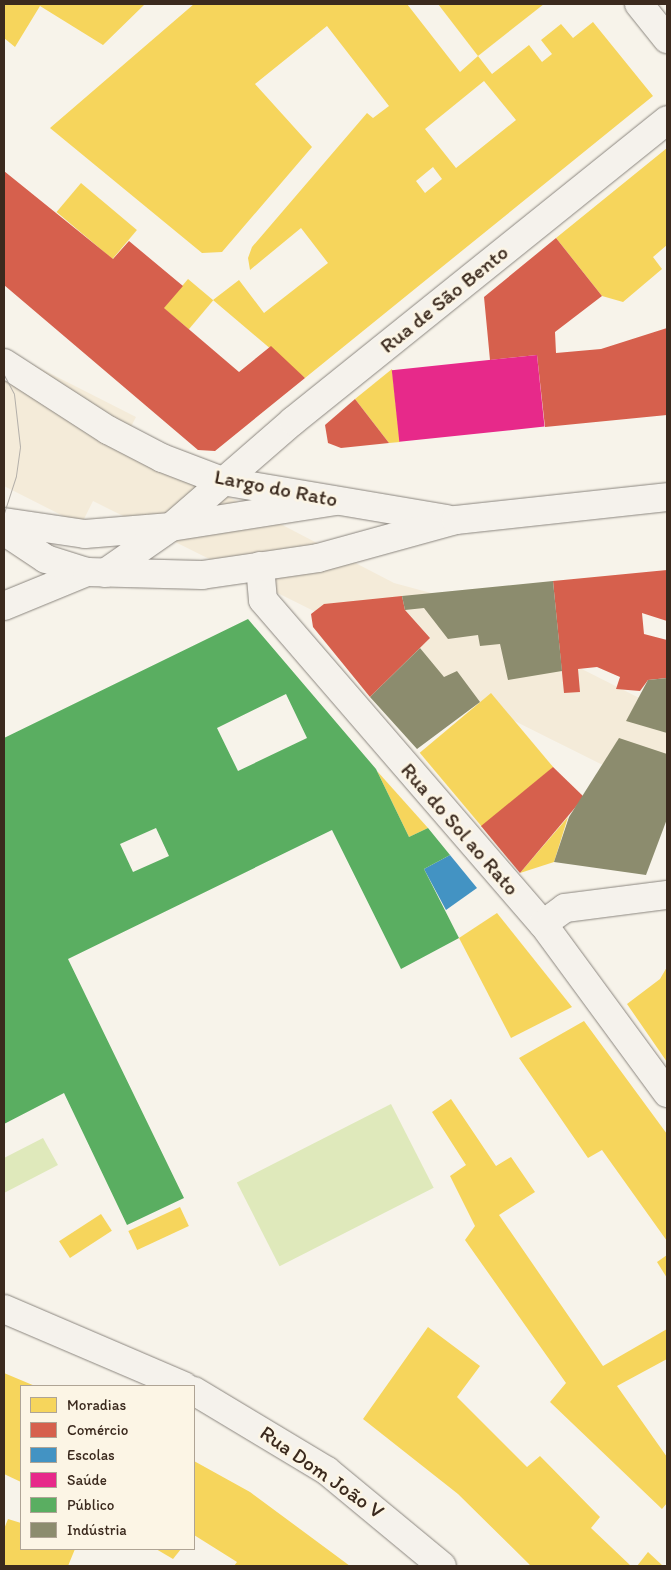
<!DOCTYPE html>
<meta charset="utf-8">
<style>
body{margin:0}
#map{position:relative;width:671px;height:1570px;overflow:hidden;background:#f7f3ea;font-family:Itim,sans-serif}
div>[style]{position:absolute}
.built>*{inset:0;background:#f4ebd9}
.green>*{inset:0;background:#dfe9bb;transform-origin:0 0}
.homes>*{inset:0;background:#f6d55c;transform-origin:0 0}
.shops>*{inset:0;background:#d6604d}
.schools>*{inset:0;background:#4393c3}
.health>*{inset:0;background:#e7298a;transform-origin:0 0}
.public>*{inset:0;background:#5aae61}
.industry>*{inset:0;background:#8c8c6e}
.roads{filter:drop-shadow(0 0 1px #8b867f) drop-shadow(0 0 1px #8b867f)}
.street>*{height:28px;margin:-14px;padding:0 14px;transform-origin:14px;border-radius:14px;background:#f5f2ec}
.secondary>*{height:28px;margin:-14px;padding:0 14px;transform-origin:14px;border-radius:14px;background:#f5f2ec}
.primary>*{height:28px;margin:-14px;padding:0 14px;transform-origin:14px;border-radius:14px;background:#f5f2ec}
.tram>*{height:1px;margin:-0.5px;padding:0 0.5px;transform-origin:0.5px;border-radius:0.5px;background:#b3afa9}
span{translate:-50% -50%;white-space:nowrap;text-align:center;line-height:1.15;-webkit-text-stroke:5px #fcf5e5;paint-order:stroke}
.street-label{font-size:21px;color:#3b2a1e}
.frame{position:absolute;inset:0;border:5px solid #3b2a1e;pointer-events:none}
.legend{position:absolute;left:20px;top:1385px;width:175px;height:165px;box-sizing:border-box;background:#fcf5e5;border:1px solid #afa495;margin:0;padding:6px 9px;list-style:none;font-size:15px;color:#3b2a1e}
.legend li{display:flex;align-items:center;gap:10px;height:25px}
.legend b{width:25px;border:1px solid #afa495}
</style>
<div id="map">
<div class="built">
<i style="clip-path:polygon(4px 350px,136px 417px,123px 442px,394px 583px,431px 593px,667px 712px,667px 797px,398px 663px,368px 638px,93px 501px,81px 525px,4px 486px)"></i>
</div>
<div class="green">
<i style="left:391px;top:1104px;width:94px;height:173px;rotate:63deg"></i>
<i style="clip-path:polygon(43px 1138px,58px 1165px,4px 1193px,4px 1158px)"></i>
</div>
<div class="homes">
<i style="clip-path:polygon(4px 4px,145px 4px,103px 45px,40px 6px,15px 47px,4px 38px)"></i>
<i style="clip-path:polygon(evenodd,194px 4px,407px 4px,460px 72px,478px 56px,492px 74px,529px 45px,542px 62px,552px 54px,541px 40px,561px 24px,573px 38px,593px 22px,653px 96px,305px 378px,213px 300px,239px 280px,264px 313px,328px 263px,301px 228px,250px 270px,248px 258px,252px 247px,367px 113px,373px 118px,389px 106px,327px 26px,255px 84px,312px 147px,222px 252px,202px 253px,50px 128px,194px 4px,484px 81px,516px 120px,456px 168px,425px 129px,484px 81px,194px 4px,433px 167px,442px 179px,425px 193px,416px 181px,433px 167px)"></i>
<i style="clip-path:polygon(438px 4px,544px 4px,478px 56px)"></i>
<i style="clip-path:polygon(667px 148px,667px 245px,653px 257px,662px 269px,623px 302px,602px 296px,556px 238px)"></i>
<i style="left:81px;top:183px;width:73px;height:38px;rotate:40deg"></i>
<i style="left:188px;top:279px;width:33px;height:38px;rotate:40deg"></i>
<i style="clip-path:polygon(392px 369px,400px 442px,389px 443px,355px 399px)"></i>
<i style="left:491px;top:693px;width:97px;height:93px;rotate:50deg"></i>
<i style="clip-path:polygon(377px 771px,428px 828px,409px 837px)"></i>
<i style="clip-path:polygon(568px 817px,554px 862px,520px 873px)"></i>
<i style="clip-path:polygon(497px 913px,572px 1007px,511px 1038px,459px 938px)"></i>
<i style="clip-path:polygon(667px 967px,667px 1062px,627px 1004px,660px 979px)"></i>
<i style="clip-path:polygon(584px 1021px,667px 1134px,667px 1241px,602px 1150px,588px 1158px,519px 1058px)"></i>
<i style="clip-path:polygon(451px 1099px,496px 1166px,511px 1157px,535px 1192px,499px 1215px,603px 1366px,667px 1329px,667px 1359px,617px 1386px,667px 1457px,667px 1503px,662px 1509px,550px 1402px,566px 1383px,465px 1240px,475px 1226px,450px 1176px,466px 1165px,432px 1112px)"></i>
<i style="left:180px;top:1207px;width:21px;height:57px;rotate:65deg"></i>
<i style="left:101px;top:1214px;width:20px;height:50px;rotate:57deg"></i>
<i style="clip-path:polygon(667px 1255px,667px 1278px,657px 1262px)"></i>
<i style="clip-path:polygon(428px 1327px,480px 1366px,457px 1397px,527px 1467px,540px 1456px,600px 1517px,591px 1528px,631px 1566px,531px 1566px,458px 1494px,363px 1419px)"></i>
<i style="clip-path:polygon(4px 1373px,35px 1386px,21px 1386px,21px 1482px,4px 1474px)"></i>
<i style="clip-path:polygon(194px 1461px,250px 1492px,350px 1566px,234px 1566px,237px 1562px,194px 1535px)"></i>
<i style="clip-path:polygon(8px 1519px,21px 1523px,21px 1549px,75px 1549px,68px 1566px,4px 1566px,4px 1529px)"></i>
<i style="clip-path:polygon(156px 1549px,181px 1549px,173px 1559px)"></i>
<i style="clip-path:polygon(648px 1552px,663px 1566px,637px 1566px)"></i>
</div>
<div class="shops">
<i style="clip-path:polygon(4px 171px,113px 259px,129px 241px,183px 286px,164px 308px,239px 372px,271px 346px,305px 378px,215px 451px,198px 450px,4px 285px)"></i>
<i style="clip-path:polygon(556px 238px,602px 296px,555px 332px,556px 353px,601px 349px,667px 328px,667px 415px,545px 427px,537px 355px,490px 360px,484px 297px)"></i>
<i style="clip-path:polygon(355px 399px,389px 443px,341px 448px,328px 443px,325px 425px)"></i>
<i style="clip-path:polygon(667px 570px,667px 621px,642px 613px,644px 634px,667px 640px,667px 678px,648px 680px,640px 691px,616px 689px,620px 677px,597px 667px,578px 669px,580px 692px,564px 693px,553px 581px)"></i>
<i style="clip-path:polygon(402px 596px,405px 610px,430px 638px,370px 697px,313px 627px,311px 614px,324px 604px)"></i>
<i style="clip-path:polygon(553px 767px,584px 797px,520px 873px,481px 826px)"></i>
</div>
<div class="schools">
<i style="clip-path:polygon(450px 855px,477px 888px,446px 910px,424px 869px)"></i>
</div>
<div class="health">
<i style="left:537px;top:355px;width:72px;height:146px;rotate:84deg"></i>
</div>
<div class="public">
<i style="clip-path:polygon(evenodd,248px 619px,376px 769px,409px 837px,428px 828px,450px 855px,424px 869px,459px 938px,401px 969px,332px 830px,68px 959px,184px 1198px,127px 1225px,64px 1093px,4px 1124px,4px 738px,248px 619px,286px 694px,307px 738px,238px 771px,217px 728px,286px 694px,248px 619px,156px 828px,169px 856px,133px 872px,120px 844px,156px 828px)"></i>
</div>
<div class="industry">
<i style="clip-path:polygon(553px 581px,562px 671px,508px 680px,500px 644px,480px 646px,478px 635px,448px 639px,424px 608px,405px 610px,402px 596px)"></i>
<i style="clip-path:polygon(420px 648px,444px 677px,457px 671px,480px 702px,417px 749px,370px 697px)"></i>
<i style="clip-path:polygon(667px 678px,667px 733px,626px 721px,648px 680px)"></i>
<i style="clip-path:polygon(619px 738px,667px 754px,667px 819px,646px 875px,554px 862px,569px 817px)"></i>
</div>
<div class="roads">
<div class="street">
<i style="left:639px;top:4px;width:45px;rotate:51.3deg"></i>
<i style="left:260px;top:566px;width:34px;rotate:85deg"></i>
<i style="left:263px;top:600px;width:428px;rotate:49.2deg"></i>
<i style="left:543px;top:924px;width:210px;rotate:53.7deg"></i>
<i style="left:543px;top:924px;width:27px;rotate:-36deg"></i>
<i style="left:565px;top:908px;width:103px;rotate:-7.3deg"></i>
</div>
<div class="secondary">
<i style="left:4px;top:522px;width:82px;rotate:8.4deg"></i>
<i style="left:85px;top:534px;width:86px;rotate:-4.7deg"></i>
<i style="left:171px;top:527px;width:167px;rotate:-9deg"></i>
<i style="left:105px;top:573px;width:80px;rotate:-34.9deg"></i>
<i style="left:171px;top:527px;width:162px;rotate:-41deg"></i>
<i style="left:293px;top:421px;width:480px;rotate:-38.8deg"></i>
<i style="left:4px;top:606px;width:90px;rotate:-22.3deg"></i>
<i style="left:4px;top:1309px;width:196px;rotate:23.2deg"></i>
<i style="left:194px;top:1391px;width:155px;rotate:31deg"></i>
<i style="left:327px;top:1471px;width:149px;rotate:39.6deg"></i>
</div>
<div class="primary">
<i style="left:4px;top:363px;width:124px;rotate:32.8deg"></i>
<i style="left:108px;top:430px;width:61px;rotate:27.4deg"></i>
<i style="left:162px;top:458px;width:64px;rotate:21deg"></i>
<i style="left:222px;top:481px;width:228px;rotate:9.6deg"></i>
<i style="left:4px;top:531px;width:50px;rotate:33.7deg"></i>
<i style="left:46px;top:559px;width:43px;rotate:17.6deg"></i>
<i style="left:87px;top:572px;width:115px;rotate:1.5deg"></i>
<i style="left:202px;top:575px;width:117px;rotate:-8.3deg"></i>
<i style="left:318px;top:558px;width:143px;rotate:-15.4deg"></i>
<i style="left:456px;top:520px;width:212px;rotate:-6.2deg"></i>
</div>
</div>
<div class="tram">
<i style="left:4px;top:375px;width:21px;rotate:62deg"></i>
<i style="left:14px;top:394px;width:53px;rotate:83.5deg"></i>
<i style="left:20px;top:447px;width:29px;rotate:98deg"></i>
<i style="left:16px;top:476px;width:39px;rotate:108deg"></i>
</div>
<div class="street-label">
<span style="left:444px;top:299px;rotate:-39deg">Rua de São Bento</span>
<span style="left:276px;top:488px;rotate:11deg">Largo do Rato</span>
<span style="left:460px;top:829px;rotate:49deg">Rua do Sol ao Rato</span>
<span style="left:322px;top:1472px;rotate:35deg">Rua Dom João V</span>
</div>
<div class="frame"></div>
<ul class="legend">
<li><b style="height:14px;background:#f6d55c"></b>Moradias</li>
<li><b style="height:14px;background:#d6604d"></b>Comércio</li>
<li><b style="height:14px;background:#4393c3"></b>Escolas</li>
<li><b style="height:14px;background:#e7298a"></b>Saúde</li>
<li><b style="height:14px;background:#5aae61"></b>Público</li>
<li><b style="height:14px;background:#8c8c6e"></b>Indústria</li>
</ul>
</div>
